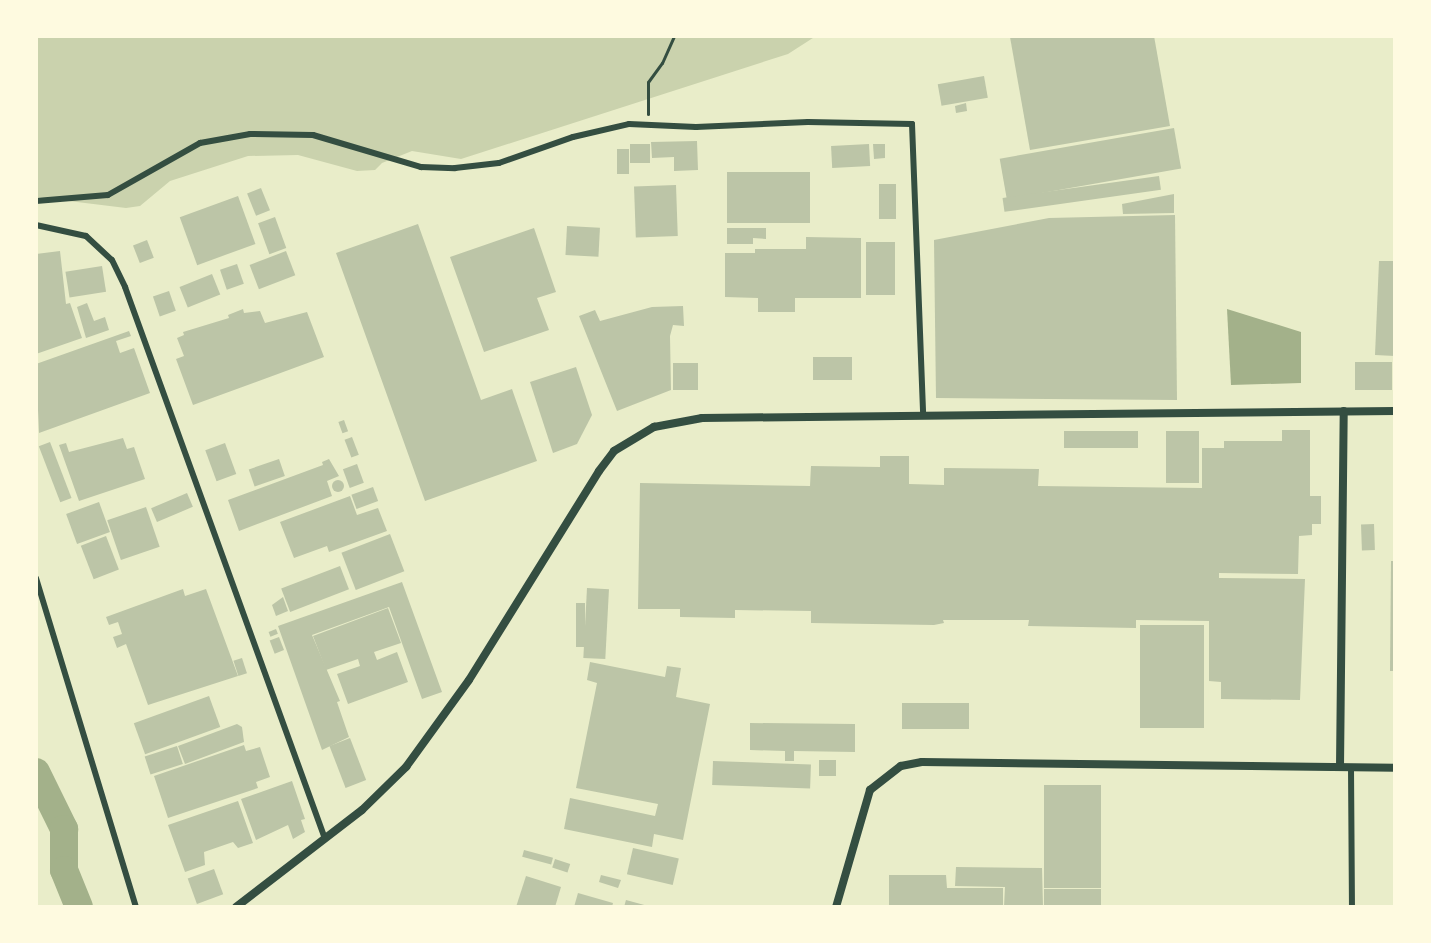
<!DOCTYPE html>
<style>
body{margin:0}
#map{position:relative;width:1431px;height:943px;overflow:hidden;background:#e9edc9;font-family:"Asap Condensed",sans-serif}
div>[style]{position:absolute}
.green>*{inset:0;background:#cad2ad}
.water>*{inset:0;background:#a3b18a}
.river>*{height:28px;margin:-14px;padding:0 14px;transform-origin:14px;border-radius:14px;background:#a3b18a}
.building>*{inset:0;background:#bcc5a7;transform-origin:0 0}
.round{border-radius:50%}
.path>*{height:3px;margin:-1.5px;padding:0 1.5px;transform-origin:1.5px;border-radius:1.5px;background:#344e41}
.minor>*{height:6px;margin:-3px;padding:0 3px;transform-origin:3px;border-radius:3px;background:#344e41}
.tertiary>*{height:8px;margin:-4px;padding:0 4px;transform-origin:4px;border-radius:4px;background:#344e41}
span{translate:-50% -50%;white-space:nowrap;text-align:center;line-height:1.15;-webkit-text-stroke:5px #fefae0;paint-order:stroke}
.frame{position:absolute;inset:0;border:38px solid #fefae0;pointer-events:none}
</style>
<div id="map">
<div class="green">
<i style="clip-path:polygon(36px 36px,816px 36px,788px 54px,461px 159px,412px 151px,382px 163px,375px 170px,357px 171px,298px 155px,248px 156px,170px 181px,140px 206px,126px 208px,36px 197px)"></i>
</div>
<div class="water">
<i style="clip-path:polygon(1227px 309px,1301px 332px,1301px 383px,1231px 385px)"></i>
</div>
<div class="river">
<i style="left:36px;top:772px;width:64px;rotate:63.8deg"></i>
<i style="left:64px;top:829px;width:41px;rotate:90deg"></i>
<i style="left:64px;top:870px;width:40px;rotate:68deg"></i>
</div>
<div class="building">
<i style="clip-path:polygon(1154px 36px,1170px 126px,1030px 150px,1010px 37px)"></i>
<i style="left:984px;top:76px;width:22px;height:47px;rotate:80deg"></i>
<i style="clip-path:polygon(966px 103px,967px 111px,956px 113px,955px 106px)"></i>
<i style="left:1174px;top:128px;width:41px;height:177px;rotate:80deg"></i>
<i style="clip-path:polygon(697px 141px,698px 170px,674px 171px,674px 157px,652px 158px,651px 142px)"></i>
<i style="left:630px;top:144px;width:20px;height:19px"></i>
<i style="left:869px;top:144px;width:22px;height:38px;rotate:87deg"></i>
<i style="clip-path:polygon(873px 144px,885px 144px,885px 158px,874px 159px)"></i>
<i style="left:617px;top:149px;width:12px;height:25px"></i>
<i style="left:727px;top:172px;width:83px;height:51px"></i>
<i style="left:1159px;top:176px;width:14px;height:158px;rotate:82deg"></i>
<i style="left:879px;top:184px;width:17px;height:35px"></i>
<i style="left:676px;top:185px;width:51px;height:42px;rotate:88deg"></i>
<i style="left:261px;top:188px;width:24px;height:15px;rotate:68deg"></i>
<i style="clip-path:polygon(1174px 194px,1174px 213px,1123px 214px,1122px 204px)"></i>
<i style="left:238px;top:196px;width:51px;height:62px;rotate:70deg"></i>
<i style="clip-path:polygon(1175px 215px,1177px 400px,936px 398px,934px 240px,1049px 218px)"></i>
<i style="left:275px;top:217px;width:33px;height:18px;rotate:70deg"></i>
<i style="clip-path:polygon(418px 224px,481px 400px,512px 389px,537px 461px,425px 501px,336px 253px)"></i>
<i style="left:567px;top:226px;width:33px;height:29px;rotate:3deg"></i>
<i style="clip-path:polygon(534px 228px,556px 292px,537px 298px,549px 330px,484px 352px,450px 257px)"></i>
<i style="clip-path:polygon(727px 228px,766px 228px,766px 239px,753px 238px,753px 244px,727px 244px)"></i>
<i style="clip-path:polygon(806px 237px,861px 238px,861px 298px,795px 298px,795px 312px,758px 312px,758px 298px,725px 297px,725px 253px,755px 253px,755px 249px,806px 249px)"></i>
<i style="left:147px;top:240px;width:19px;height:15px;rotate:69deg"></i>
<i style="left:866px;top:242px;width:29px;height:53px"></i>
<i style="clip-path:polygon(60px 251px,66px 304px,70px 303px,82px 338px,36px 354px,36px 254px)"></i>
<i style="left:286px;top:251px;width:26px;height:39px;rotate:69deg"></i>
<i style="clip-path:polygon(1379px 261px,1395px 261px,1395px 356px,1375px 355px)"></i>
<i style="left:237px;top:264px;width:21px;height:18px;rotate:71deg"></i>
<i style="left:102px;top:266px;width:26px;height:37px;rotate:81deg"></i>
<i style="left:212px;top:274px;width:22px;height:35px;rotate:68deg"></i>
<i style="left:169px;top:291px;width:21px;height:17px;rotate:71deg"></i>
<i style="clip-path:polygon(87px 303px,94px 321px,105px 317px,109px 330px,86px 338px,77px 307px)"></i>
<i style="clip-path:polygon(683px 306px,684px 326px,673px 325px,670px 336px,671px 390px,617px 411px,579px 316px,595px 310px,600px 321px,652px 307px)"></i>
<i style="clip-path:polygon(243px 309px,244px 313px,260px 311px,265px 323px,307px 312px,324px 357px,193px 405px,176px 359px,184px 356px,177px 338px,184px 335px,183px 332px,229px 318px,228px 315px)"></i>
<i style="clip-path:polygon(129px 331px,131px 336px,116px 341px,120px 353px,134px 348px,150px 393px,39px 433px,36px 364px)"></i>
<i style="left:813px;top:357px;width:39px;height:23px"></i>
<i style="left:1355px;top:362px;width:37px;height:28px"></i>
<i style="left:673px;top:363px;width:25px;height:27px"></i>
<i style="clip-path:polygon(576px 367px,592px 415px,577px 444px,553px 453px,530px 382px)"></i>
<i style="left:344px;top:420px;width:12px;height:6px;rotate:70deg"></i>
<i style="clip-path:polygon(1282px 430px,1310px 430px,1310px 496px,1321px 496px,1321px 524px,1312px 524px,1312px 535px,1299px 536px,1298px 574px,1219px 573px,1219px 578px,1305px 579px,1300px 700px,1221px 699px,1221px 682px,1209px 681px,1209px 621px,1136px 620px,1136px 628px,1028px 626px,1029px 620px,943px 620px,944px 623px,934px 625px,811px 623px,811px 611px,735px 610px,735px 618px,680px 617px,680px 609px,638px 609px,640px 483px,810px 486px,811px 466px,880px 467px,880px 456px,909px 456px,909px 484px,944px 485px,944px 468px,1039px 469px,1038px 486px,1202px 488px,1202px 448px,1224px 448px,1224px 441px,1282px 441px)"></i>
<i style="left:1064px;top:431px;width:74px;height:17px"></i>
<i style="left:1166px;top:431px;width:33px;height:52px"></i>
<i style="left:352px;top:437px;width:19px;height:8px;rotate:69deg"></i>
<i style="clip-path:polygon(123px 438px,127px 449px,134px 447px,145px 479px,79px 501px,59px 445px,66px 443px,69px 452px)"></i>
<i style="left:50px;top:442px;width:60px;height:12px;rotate:69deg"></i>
<i style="left:225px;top:443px;width:33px;height:21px;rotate:70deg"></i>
<i style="left:279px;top:459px;width:18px;height:32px;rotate:71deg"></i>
<i style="clip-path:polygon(329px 459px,339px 476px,327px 481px,332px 496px,239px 531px,228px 500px,323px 465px,322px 462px)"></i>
<i style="left:357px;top:464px;width:20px;height:15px;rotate:70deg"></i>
<i class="round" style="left:332px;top:480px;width:12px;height:12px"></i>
<i style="left:373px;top:487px;width:15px;height:23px;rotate:70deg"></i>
<i style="left:187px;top:493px;width:15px;height:39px;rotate:67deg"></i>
<i style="clip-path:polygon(350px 496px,357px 515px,378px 508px,387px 531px,329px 552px,327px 546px,294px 558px,280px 522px)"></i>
<i style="left:99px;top:502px;width:32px;height:35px;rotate:70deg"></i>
<i style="left:146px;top:507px;width:42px;height:41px;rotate:71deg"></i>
<i style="left:1374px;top:524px;width:26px;height:13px;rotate:88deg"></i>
<i style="left:390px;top:534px;width:40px;height:52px;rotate:69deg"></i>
<i style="left:106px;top:536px;width:36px;height:27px;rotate:69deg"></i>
<i style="clip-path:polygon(1391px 561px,1395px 561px,1395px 671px,1390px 671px)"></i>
<i style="left:340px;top:566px;width:25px;height:63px;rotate:69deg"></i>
<i style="clip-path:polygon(402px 582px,442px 692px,422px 699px,389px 607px,312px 635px,340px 701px,337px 702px,349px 737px,322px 750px,278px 626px)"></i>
<i style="left:587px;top:588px;width:22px;height:70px;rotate:3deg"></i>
<i style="clip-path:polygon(183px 589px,185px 596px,206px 589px,238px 676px,148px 705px,126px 644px,117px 648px,113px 637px,122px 634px,118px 622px,109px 625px,106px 617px)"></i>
<i style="clip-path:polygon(283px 597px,288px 611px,276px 616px,272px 605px)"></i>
<i style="left:576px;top:603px;width:9px;height:44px"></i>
<i style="clip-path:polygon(388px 608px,401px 643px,374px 652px,377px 660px,397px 652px,408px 682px,348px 704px,337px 674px,360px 666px,358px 659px,326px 670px,313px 636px)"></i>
<i style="left:1140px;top:625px;width:64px;height:103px"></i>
<i style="left:276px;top:629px;width:5px;height:8px;rotate:68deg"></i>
<i style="left:279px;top:637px;width:14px;height:10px;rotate:69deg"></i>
<i style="left:242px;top:658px;width:16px;height:9px;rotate:72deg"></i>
<i style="clip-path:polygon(590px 662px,665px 677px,667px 666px,681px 668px,676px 697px,710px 704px,683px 840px,654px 834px,652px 847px,564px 829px,570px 798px,655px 816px,658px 804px,576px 788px,597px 683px,587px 680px)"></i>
<i style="left:209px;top:696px;width:33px;height:80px;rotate:70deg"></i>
<i style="left:902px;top:703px;width:67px;height:26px"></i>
<i style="clip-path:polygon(750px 723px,855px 724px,855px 752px,794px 751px,794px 761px,785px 761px,785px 751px,750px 750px)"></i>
<i style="clip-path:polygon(237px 724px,242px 727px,244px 742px,185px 764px,178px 746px)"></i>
<i style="left:350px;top:738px;width:45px;height:22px;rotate:69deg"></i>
<i style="clip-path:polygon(244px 745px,246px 751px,260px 747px,270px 777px,256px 782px,258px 788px,168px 818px,154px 776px)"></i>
<i style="left:177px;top:746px;width:19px;height:34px;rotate:72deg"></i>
<i style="left:819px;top:760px;width:17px;height:16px"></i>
<i style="left:713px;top:761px;width:98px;height:24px;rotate:2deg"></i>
<i style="clip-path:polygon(292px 781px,305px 819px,301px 820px,305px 832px,293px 839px,288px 825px,256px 840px,241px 799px)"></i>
<i style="left:1044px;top:785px;width:57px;height:103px"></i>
<i style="clip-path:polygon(238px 801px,253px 843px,238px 848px,233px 842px,204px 852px,205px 865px,185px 872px,168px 825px)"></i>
<i style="left:633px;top:848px;width:47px;height:27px;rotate:13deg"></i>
<i style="left:524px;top:850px;width:30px;height:7px;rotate:15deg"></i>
<i style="left:555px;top:859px;width:16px;height:9px;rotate:18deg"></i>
<i style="clip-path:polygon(956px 867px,1042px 868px,1043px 907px,1004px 907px,1005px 887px,955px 886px)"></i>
<i style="left:214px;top:869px;width:27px;height:28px;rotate:70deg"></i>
<i style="clip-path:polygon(601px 875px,621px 880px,618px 888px,599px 882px)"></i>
<i style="clip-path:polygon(889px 875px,946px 875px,947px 888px,1003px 888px,1003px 907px,889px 907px)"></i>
<i style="clip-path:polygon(526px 876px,561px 887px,555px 907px,516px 907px)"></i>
<i style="left:1101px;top:889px;width:18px;height:57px;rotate:90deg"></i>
<i style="clip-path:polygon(578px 893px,613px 903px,612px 907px,574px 907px)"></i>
<i style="clip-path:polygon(626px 900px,648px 906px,648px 907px,624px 907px)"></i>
</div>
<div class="path">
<i style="left:648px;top:114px;width:32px;rotate:-90deg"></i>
<i style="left:648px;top:82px;width:24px;rotate:-54deg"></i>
<i style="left:662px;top:63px;width:30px;rotate:-66deg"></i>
</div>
<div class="minor">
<i style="left:36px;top:201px;width:72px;rotate:-4.8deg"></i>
<i style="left:108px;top:195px;width:106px;rotate:-29.5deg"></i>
<i style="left:200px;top:143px;width:51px;rotate:-10.2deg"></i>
<i style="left:250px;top:134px;width:63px;rotate:0.9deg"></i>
<i style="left:313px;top:135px;width:113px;rotate:16.5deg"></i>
<i style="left:421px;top:167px;width:34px;rotate:2deg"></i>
<i style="left:455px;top:168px;width:44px;rotate:-6.5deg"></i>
<i style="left:499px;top:163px;width:78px;rotate:-19.4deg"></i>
<i style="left:573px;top:137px;width:57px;rotate:-13.1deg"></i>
<i style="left:629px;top:124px;width:67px;rotate:2.6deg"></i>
<i style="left:696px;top:127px;width:112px;rotate:-2.6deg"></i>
<i style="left:808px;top:122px;width:104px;rotate:1.1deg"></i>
<i style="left:912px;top:124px;width:292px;rotate:87.8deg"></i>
<i style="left:36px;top:225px;width:51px;rotate:12.4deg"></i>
<i style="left:86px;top:236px;width:35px;rotate:43deg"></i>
<i style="left:112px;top:260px;width:30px;rotate:64deg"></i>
<i style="left:125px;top:287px;width:584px;rotate:70.08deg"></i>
<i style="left:36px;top:578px;width:344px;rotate:73.1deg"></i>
<i style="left:1351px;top:768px;width:139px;rotate:89.6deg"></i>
</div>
<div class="tertiary">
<i style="left:1340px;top:767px;width:356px;rotate:-89.4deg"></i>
<i style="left:236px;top:907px;width:159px;rotate:-37.6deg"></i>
<i style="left:362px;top:810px;width:62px;rotate:-44.3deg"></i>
<i style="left:406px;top:767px;width:107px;rotate:-54.1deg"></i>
<i style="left:469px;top:680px;width:246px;rotate:-58.1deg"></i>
<i style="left:599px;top:471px;width:25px;rotate:-53deg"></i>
<i style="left:614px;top:451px;width:47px;rotate:-31deg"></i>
<i style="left:654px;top:427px;width:49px;rotate:-10.6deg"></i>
<i style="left:702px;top:418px;width:693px;rotate:-0.58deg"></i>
<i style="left:836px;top:907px;width:122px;rotate:-73.8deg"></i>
<i style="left:870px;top:790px;width:39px;rotate:-38deg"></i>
<i style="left:901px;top:766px;width:21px;rotate:-11deg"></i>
<i style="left:922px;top:762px;width:473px;rotate:0.7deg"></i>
</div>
<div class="frame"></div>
</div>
